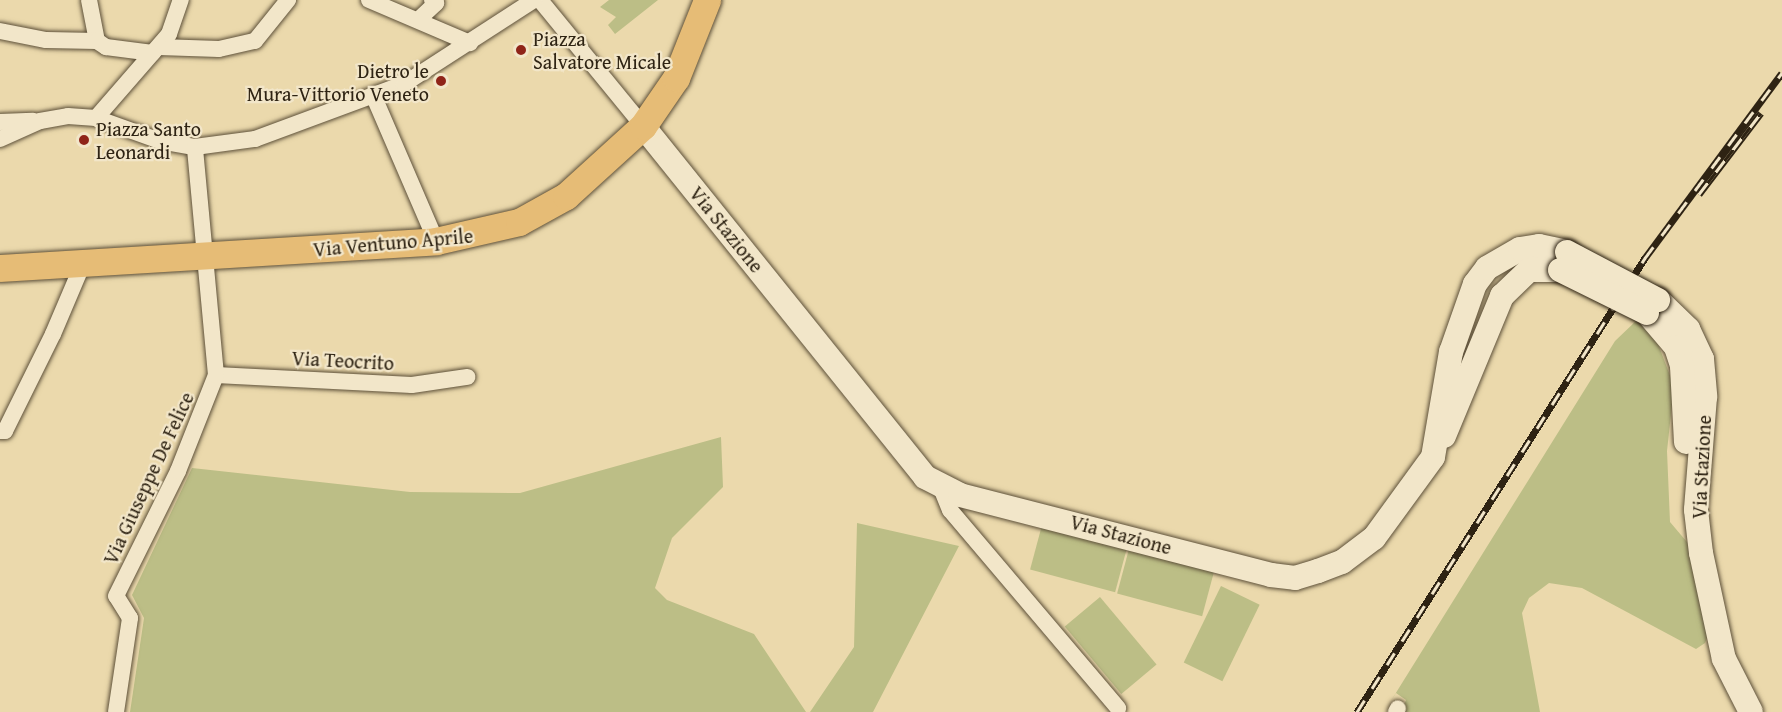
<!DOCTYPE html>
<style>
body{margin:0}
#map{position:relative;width:1782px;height:712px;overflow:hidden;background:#ebd9ac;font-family:"Gentium Book Plus",serif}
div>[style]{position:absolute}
.green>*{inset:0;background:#bcbe86;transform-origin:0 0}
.roads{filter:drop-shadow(0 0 2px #5d5039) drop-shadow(0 0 2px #5d5039)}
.street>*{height:16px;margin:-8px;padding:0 8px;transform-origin:8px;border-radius:8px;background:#f2e6c9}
.secondary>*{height:24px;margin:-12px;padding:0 12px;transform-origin:12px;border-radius:12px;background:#f2e6c9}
.primary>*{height:27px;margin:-13.5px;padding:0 13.5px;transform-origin:13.5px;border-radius:13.5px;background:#e6bc76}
.rail>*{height:7px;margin-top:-3.5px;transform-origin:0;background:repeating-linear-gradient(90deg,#f2e6c9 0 14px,#2e2313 0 28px);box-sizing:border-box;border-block:2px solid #2e2313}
.bridges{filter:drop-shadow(0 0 2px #2e2313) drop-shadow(0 0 2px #2e2313)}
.secondary-bridge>*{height:24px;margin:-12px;padding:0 12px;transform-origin:12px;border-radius:12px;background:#f2e6c9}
.dots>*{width:16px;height:16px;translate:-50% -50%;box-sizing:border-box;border:3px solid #f2e6c9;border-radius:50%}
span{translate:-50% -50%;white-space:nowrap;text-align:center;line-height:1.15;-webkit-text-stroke:4.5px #f2e6c9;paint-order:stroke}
.poi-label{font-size:20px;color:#2e2313}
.left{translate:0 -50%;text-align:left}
.right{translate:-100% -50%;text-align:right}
.street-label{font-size:20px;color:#2e2313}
</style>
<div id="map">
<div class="green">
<i style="clip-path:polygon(609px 0,658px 0,615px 34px,608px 25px,616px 17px,600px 7px)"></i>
<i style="clip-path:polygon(1637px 320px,1655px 336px,1674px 386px,1667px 451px,1670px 522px,1692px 548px,1709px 633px,1705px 643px,1696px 649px,1582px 588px,1549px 583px,1529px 598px,1522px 613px,1540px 712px,1401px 712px,1406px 700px,1396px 693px,1384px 712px,1615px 341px)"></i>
<i style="clip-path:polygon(721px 437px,723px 487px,672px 538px,655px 588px,667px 600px,754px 634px,806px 712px,130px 712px,144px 618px,132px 595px,192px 468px,410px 492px,520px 493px)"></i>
<i style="clip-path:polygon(857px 523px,959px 546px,873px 712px,810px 712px,854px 647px)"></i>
<i style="left:1042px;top:525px;width:88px;height:46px;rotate:15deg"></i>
<i style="left:1129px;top:549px;width:88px;height:46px;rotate:15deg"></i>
<i style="left:1221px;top:586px;width:43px;height:85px;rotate:26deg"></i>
<i style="left:1100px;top:597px;width:88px;height:46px;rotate:50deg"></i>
</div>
<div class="roads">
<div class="street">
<i style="left:89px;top:0;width:42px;rotate:79deg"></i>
<i style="left:369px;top:0;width:110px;rotate:23.1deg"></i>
<i style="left:540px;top:0;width:163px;rotate:50.7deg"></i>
<i style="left:418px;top:20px;width:25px;rotate:-43deg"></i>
<i style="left:436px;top:3px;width:5px;rotate:-143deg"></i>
<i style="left:0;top:31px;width:47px;rotate:11.1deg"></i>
<i style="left:46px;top:40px;width:51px;rotate:1.1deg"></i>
<i style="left:97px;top:41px;width:11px;rotate:34deg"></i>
<i style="left:106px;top:47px;width:47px;rotate:7.3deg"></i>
<i style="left:159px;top:47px;width:60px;rotate:1.9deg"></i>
<i style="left:219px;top:49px;width:37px;rotate:-13deg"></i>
<i style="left:255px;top:41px;width:53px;rotate:-51.2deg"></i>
<i style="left:374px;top:97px;width:157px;rotate:66.7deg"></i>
<i style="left:96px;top:118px;width:111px;rotate:-49deg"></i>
<i style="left:169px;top:34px;width:36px;rotate:-71deg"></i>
<i style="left:0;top:122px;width:33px;rotate:-2deg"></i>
<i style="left:0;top:139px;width:44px;rotate:-24.2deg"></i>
<i style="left:40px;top:121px;width:28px;rotate:-10deg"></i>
<i style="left:68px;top:116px;width:28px;rotate:4deg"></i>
<i style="left:96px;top:118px;width:68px;rotate:19.8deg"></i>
<i style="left:160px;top:141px;width:36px;rotate:10deg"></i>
<i style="left:195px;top:147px;width:61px;rotate:-7.6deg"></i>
<i style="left:255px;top:139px;width:159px;rotate:-20.3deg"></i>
<i style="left:404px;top:84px;width:155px;rotate:-32.9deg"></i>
<i style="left:216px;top:375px;width:196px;rotate:2.9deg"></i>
<i style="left:412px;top:385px;width:56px;rotate:-8.3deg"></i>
<i style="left:0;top:431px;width:5px"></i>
<i style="left:5px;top:431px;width:108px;rotate:-63.7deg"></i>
<i style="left:53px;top:334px;width:79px;rotate:-67deg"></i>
<i style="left:941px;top:488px;width:24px;rotate:68deg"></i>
<i style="left:950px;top:510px;width:260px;rotate:49.7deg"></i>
<i style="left:116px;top:712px;width:95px;rotate:-81.5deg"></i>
<i style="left:130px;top:618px;width:26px;rotate:-122deg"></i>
<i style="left:116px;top:596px;width:140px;rotate:-63.6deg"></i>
<i style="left:178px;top:471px;width:103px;rotate:-68.4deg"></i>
<i style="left:216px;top:375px;width:229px;rotate:-95.3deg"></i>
<i style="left:1396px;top:712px;width:4px;rotate:-63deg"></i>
</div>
<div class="secondary">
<i style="left:643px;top:126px;width:450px;rotate:51.2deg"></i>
<i style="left:925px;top:477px;width:39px;rotate:27deg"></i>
<i style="left:960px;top:495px;width:321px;rotate:14.4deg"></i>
<i style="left:1271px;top:575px;width:24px;rotate:7deg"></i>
<i style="left:1295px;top:578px;width:24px;rotate:-17deg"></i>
<i style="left:1318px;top:571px;width:26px;rotate:-21deg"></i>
<i style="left:1342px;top:562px;width:40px;rotate:-37deg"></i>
<i style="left:1374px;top:538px;width:100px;rotate:-53.9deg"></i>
<i style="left:1433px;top:457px;width:107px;rotate:-80.3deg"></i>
<i style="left:1451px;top:352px;width:72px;rotate:-70.6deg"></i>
<i style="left:1475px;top:284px;width:20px;rotate:-53deg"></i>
<i style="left:1487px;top:268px;width:38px;rotate:-30deg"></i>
<i style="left:1520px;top:249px;width:19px;rotate:-9deg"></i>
<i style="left:1539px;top:246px;width:29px;rotate:12deg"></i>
<i style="left:1658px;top:300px;width:42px;rotate:44deg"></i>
<i style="left:1688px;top:329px;width:33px;rotate:65deg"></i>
<i style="left:1702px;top:359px;width:38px;rotate:85deg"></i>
<i style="left:1705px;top:397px;width:113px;rotate:94.6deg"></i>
<i style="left:1696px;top:510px;width:43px;rotate:83.4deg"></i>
<i style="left:1701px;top:553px;width:108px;rotate:77.8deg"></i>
<i style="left:1724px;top:659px;width:59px;rotate:63deg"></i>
<i style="left:1647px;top:313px;width:45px;rotate:49.5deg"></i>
<i style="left:1676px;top:347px;width:20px;rotate:72deg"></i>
<i style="left:1682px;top:366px;width:76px;rotate:87deg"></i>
<i style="left:1444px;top:436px;width:152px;rotate:-67.5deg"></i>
<i style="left:1502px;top:296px;width:37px;rotate:-44deg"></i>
<i style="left:1529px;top:270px;width:31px"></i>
</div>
<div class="primary">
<i style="left:0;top:268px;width:437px;rotate:-3.5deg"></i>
<i style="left:436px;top:241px;width:85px;rotate:-12.9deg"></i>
<i style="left:519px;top:222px;width:54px;rotate:-29deg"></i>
<i style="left:566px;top:196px;width:104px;rotate:-42.3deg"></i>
<i style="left:643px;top:126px;width:58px;rotate:-55.5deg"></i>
<i style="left:676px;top:78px;width:84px;rotate:-68.3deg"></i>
</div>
</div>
<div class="rail">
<i style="left:1699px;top:194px;width:102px;rotate:-52.6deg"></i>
<i style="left:1357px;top:712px;width:538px;rotate:-57.61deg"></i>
<i style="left:1645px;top:258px;width:230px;rotate:-53.5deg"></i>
</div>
<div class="bridges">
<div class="secondary-bridge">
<i style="left:1567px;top:252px;width:103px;rotate:27.8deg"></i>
<i style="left:1560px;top:270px;width:97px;rotate:26.3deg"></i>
</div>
</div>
<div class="dots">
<i style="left:521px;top:50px;background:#8f2418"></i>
<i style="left:441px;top:81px;background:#8f2418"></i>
<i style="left:84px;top:140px;background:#8f2418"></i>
</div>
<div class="poi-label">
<span class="left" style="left:533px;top:50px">Piazza<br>Salvatore Micale</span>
<span class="right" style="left:429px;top:82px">Dietro le<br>Mura-Vittorio Veneto</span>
<span class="left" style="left:96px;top:140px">Piazza Santo<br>Leonardi</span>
</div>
<div class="street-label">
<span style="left:727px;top:229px;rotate:51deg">Via Stazione</span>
<span style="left:393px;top:242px;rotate:-5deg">Via Ventuno Aprile</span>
<span style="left:343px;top:360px;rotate:3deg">Via Teocrito</span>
<span style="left:1701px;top:467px;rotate:-87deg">Via Stazione</span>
<span style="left:148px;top:478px;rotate:-65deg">Via Giuseppe De Felice</span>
<span style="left:1121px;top:534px;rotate:15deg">Via Stazione</span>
</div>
</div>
